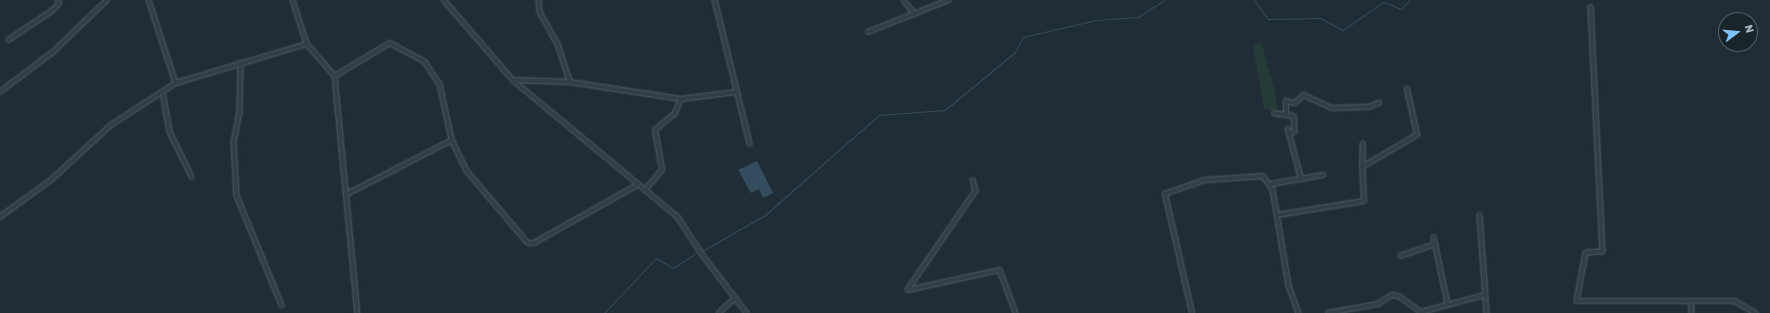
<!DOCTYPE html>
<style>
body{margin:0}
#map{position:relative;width:1770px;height:313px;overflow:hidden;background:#202d36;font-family:Rubik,sans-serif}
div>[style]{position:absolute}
.green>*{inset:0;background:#253b38}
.water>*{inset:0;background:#334c5e}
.stream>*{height:1px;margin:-0.5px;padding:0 0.5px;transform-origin:0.5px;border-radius:0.5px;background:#334c5e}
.roads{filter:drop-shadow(0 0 1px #515d65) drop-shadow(0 0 1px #515d65)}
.minor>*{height:3.5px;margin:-1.75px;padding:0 1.75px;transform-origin:1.75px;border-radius:1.75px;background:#333f47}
span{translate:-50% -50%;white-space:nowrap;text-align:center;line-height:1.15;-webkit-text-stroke:4px #19242b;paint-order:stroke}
.north{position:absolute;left:1718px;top:12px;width:40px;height:40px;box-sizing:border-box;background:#19242b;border:1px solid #546068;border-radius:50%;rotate:74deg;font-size:11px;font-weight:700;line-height:16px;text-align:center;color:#adbac4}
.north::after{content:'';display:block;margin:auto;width:14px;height:18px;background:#80c1f6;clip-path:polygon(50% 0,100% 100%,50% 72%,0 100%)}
</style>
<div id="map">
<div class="green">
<i style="clip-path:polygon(1261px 42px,1275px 91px,1277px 110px,1264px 109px,1253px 46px)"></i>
</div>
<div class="water">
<i style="clip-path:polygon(757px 161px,773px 193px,763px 198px,759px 189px,751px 193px,738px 170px)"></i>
</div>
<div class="stream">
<i style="left:1254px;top:0;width:24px;rotate:54deg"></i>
<i style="left:1268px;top:19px;width:52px;rotate:-1.1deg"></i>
<i style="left:1320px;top:18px;width:26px;rotate:28deg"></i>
<i style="left:1343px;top:30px;width:49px;rotate:-35deg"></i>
<i style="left:1383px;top:2px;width:19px;rotate:21deg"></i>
<i style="left:1401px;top:9px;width:12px;rotate:-48deg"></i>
<i style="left:702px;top:251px;width:73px;rotate:-29.7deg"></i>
<i style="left:765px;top:215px;width:152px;rotate:-41.3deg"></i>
<i style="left:879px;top:115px;width:66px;rotate:-4.3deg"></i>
<i style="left:945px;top:110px;width:91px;rotate:-39.6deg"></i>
<i style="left:1015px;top:52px;width:17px;rotate:-62deg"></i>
<i style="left:1023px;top:37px;width:75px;rotate:-13.1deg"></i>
<i style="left:1096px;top:20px;width:42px;rotate:-4.1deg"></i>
<i style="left:1138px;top:17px;width:31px;rotate:-33deg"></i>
<i style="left:604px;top:313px;width:76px;rotate:-46.6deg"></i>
<i style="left:656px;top:258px;width:20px;rotate:30deg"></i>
<i style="left:673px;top:268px;width:27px;rotate:-33deg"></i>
</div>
<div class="roads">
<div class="minor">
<i style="left:149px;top:0;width:87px;rotate:72deg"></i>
<i style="left:293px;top:0;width:46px;rotate:72.3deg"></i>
<i style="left:444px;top:0;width:106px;rotate:49.2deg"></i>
<i style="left:513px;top:80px;width:214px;rotate:39.7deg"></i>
<i style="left:678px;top:217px;width:44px;rotate:57deg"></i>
<i style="left:702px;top:254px;width:74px;rotate:52.7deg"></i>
<i style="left:539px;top:0;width:12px;rotate:85deg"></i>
<i style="left:540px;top:12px;width:37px;rotate:61deg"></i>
<i style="left:558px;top:44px;width:40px;rotate:72deg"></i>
<i style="left:715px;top:0;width:148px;rotate:76.3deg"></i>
<i style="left:904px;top:0;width:18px;rotate:52deg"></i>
<i style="left:1591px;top:7px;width:245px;rotate:87.2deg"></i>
<i style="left:1603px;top:252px;width:17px;rotate:177deg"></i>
<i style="left:1586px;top:253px;width:49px;rotate:100.6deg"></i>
<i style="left:1577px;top:301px;width:158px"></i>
<i style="left:1735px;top:301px;width:24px;rotate:30deg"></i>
<i style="left:868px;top:32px;width:87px;rotate:-21.6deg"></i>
<i style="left:8px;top:40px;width:53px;rotate:-33.4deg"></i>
<i style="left:52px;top:11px;width:10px;rotate:-45deg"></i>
<i style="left:59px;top:4px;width:4px;rotate:-104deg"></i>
<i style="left:241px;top:63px;width:49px;rotate:91.2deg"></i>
<i style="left:240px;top:112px;width:31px;rotate:101deg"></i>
<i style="left:234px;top:142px;width:54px;rotate:86.8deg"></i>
<i style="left:237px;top:196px;width:118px;rotate:67.6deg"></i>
<i style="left:335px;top:76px;width:64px;rotate:-31deg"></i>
<i style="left:390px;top:43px;width:40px;rotate:28deg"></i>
<i style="left:425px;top:62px;width:27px;rotate:56deg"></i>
<i style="left:440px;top:84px;width:57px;rotate:77.9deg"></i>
<i style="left:452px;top:140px;width:34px;rotate:64deg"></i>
<i style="left:467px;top:171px;width:94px;rotate:49.7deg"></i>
<i style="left:528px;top:243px;width:6px"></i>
<i style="left:534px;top:243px;width:120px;rotate:-29.3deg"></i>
<i style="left:513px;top:80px;width:57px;rotate:2deg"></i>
<i style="left:570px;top:82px;width:112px;rotate:8.7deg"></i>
<i style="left:681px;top:99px;width:56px;rotate:-7.1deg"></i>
<i style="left:0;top:92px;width:66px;rotate:-37deg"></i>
<i style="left:53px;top:52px;width:75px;rotate:-43.9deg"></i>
<i style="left:163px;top:92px;width:41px;rotate:80.1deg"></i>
<i style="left:170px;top:132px;width:50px;rotate:63.9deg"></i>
<i style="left:1274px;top:113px;width:20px;rotate:9deg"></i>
<i style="left:1294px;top:116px;width:16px;rotate:86deg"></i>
<i style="left:1295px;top:132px;width:6px;rotate:171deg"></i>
<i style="left:1286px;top:115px;width:14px;rotate:-90deg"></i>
<i style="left:1286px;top:101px;width:9px;rotate:13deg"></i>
<i style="left:1295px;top:103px;width:12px;rotate:-42deg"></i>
<i style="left:1304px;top:95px;width:31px;rotate:25deg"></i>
<i style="left:1332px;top:108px;width:37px;rotate:-2deg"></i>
<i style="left:1369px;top:107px;width:11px;rotate:-22deg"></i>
<i style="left:1288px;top:129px;width:50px;rotate:74.8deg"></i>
<i style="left:1362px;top:167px;width:23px;rotate:-88deg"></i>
<i style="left:973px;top:180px;width:11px;rotate:75deg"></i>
<i style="left:976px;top:191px;width:120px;rotate:124.5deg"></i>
<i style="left:908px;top:290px;width:94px;rotate:-12.3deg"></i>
<i style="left:1000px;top:270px;width:46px;rotate:69.6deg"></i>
<i style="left:1271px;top:184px;width:53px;rotate:-9.8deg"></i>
<i style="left:645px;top:190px;width:26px;rotate:-50deg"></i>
<i style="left:662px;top:170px;width:41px;rotate:-99.9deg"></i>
<i style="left:655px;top:130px;width:26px;rotate:-40deg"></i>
<i style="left:675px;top:113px;width:15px;rotate:-67deg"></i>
<i style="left:349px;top:193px;width:116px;rotate:-27.2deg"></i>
<i style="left:1277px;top:215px;width:88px;rotate:-9.1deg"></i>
<i style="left:1364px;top:201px;width:34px;rotate:-93deg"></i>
<i style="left:1362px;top:167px;width:64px;rotate:-30.2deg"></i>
<i style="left:1417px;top:135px;width:47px;rotate:-102.3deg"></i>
<i style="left:1480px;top:215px;width:98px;rotate:85.9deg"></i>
<i style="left:0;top:217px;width:63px;rotate:-36deg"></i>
<i style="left:51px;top:180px;width:81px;rotate:-42.5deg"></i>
<i style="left:111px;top:125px;width:77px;rotate:-32.9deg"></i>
<i style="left:176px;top:83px;width:137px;rotate:-16.6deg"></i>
<i style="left:307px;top:44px;width:43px;rotate:48.8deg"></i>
<i style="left:335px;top:76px;width:238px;rotate:84.5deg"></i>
<i style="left:1434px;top:237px;width:68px;rotate:78.2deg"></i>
<i style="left:1400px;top:256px;width:37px;rotate:-19deg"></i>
<i style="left:1691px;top:301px;width:12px;rotate:85deg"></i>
<i style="left:719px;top:313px;width:22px;rotate:-43deg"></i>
<i style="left:1192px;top:313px;width:122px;rotate:-102.8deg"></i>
<i style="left:1165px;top:194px;width:42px;rotate:-19.3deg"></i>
<i style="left:1205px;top:180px;width:58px;rotate:-3.9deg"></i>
<i style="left:1263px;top:176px;width:17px;rotate:54deg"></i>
<i style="left:1273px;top:190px;width:97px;rotate:80.5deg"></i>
<i style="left:1289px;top:286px;width:29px;rotate:70deg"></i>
<i style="left:1328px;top:313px;width:51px;rotate:-10.2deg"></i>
<i style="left:1378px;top:304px;width:17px;rotate:-33deg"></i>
<i style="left:1392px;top:295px;width:7px;rotate:8deg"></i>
<i style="left:1399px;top:296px;width:27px;rotate:36deg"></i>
<i style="left:1421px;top:312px;width:66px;rotate:-14.9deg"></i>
</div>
</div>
<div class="north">N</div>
</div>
